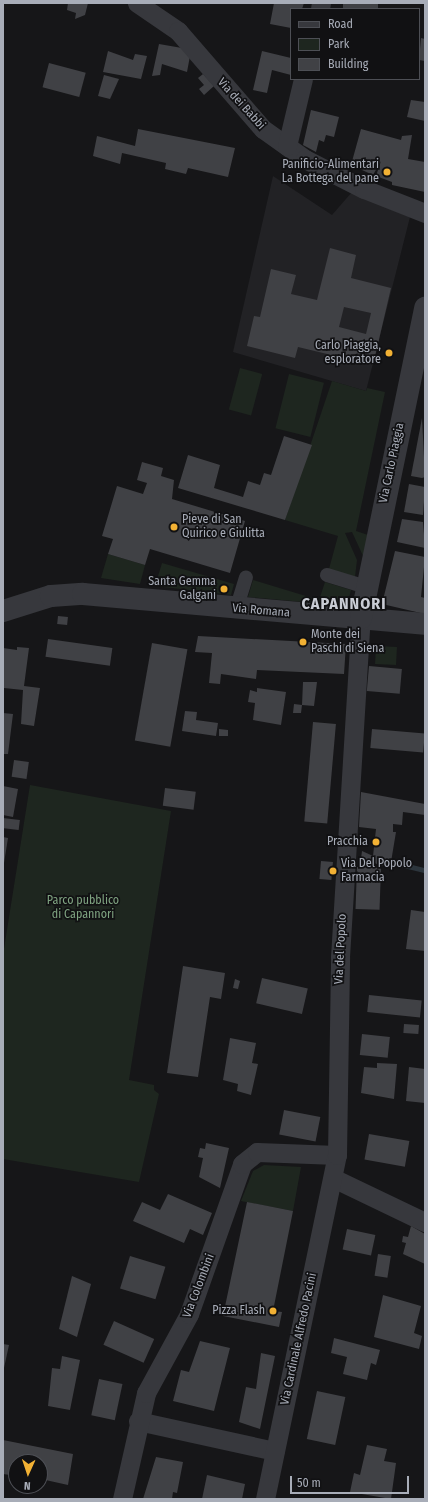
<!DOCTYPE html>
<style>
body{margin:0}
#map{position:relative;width:428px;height:1502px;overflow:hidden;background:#161618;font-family:"Fira Sans Condensed",sans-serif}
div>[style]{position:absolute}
.built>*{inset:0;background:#222225}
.green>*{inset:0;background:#1e261f;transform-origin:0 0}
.stream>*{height:4.5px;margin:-2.25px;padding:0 2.25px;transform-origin:2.25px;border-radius:2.25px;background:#2c353c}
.building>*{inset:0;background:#404145;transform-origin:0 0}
.pedestrian>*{height:14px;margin:-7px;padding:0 7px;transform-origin:7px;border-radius:7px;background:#37383d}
.minor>*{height:19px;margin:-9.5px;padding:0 9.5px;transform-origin:9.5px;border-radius:9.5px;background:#37383d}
.tertiary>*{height:22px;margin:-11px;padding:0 11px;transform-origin:11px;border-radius:11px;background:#37383d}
.dots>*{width:11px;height:11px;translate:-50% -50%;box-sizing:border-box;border:2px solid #111113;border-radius:50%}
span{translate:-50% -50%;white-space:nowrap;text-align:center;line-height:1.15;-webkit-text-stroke:3.5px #111113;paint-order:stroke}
.street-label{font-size:12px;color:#a8adb8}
.poi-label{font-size:12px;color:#a8adb8}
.right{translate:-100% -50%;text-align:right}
.left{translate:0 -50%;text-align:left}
.park-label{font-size:12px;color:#7fa381}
.district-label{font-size:16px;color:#c9ccd4;font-weight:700;letter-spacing:1px}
.frame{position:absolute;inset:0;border:4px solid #a8adb8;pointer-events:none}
.legend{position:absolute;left:290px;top:8px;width:130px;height:72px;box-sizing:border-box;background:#111113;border:1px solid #4d4f55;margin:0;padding:5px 7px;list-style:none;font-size:12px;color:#a8adb8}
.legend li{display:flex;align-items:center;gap:8px;height:20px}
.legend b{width:20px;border:1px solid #4d4f55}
.north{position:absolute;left:8px;top:1454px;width:40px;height:40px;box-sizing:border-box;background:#111113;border:1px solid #4d4f55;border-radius:50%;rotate:183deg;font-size:11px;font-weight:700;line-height:16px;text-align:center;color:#a8adb8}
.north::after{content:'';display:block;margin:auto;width:14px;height:18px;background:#f2b134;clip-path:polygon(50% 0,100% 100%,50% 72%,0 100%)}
.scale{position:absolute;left:290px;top:1476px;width:119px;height:18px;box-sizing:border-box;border:2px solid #a8adb8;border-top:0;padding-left:5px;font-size:12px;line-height:14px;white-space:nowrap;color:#a8adb8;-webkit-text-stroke:3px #111113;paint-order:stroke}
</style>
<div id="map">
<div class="built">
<i style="clip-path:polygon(273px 176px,332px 215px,352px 192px,410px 217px,366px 391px,233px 352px)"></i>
</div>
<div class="green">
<i style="left:240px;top:368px;width:23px;height:43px;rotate:15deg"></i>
<i style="left:289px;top:374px;width:36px;height:56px;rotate:14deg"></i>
<i style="clip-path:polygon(332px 381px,366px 391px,367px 388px,385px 392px,356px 531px,368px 535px,364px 558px,352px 532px,345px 533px,357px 560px,355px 577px,329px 569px,338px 536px,285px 520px)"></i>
<i style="clip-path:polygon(108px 554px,145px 565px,140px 584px,101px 578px)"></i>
<i style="clip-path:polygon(162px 563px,234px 584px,231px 595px,155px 586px)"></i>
<i style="clip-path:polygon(253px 580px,319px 600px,325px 582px,351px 590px,347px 606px,248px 597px)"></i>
<i style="left:376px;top:646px;width:21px;height:18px;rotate:3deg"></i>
<i style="clip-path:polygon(30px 785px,171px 811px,129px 1080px,154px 1085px,154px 1090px,159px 1094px,139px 1182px,3px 1159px,3px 955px)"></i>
<i style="clip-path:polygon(264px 1165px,301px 1167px,293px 1211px,241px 1201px,253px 1171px)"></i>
</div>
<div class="stream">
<i style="left:392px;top:862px;width:34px;rotate:14deg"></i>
</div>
<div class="building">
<i style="clip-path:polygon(68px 3px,88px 3px,85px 15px,75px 19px,76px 13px,67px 10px)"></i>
<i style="clip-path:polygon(274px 3px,304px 3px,302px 9px,291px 9px,291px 28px,270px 24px)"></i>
<i style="left:343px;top:3px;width:35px;height:6px"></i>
<i style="clip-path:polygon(421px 38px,425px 39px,425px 61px,419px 60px)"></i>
<i style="clip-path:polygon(159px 44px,182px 48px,190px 56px,187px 72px,162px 64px,160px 75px,152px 76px)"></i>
<i style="clip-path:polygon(108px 51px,133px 60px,135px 54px,147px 56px,141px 79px,103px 72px)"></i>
<i style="clip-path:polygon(262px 51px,291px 58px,291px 75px,272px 70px,267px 93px,253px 90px)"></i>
<i style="left:49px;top:63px;width:38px;height:25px;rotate:15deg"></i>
<i style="clip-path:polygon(203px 74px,214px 86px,204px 95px,199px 89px,204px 85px,198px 78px)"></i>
<i style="clip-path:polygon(104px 75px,119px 79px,110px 99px,98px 96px)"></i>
<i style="clip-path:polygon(411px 100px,425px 102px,425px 121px,407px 117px)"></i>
<i style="clip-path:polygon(311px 110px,339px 117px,334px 137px,326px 135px,324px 142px,319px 140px,316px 152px,303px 145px)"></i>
<i style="clip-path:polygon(138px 129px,235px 148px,228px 177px,188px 168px,186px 174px,165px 169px,166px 163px,122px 153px,120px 164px,93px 156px,97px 136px,135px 146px)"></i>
<i style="clip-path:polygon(361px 129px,401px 140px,402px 136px,412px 135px,408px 159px,425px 162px,425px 192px,392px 185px,392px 182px,376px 176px,381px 161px,373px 175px,351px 165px)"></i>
<i style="clip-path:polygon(evenodd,330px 248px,356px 255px,351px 278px,391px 288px,373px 365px,298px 347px,295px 358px,247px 346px,254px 316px,260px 317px,271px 269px,296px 275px,291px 294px,317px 300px,330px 248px,344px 307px,371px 313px,366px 334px,339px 327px,344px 307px)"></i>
<i style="clip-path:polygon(422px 418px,425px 477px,422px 478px,411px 476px)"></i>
<i style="clip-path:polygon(284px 436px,312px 445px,285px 520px,178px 488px,188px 455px,220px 465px,214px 488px,243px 497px,248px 481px,260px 485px,264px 473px,271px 475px)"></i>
<i style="clip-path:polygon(142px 462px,163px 468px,161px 476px,174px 480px,172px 499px,245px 521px,230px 573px,150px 549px,145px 565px,108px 554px,113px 539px,102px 536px,117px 486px,143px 494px,147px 483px,137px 480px)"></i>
<i style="clip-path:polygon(409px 484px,425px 487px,423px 515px,404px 512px)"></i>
<i style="clip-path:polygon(402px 519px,423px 522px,425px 548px,397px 542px)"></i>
<i style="clip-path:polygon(395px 551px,425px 557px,421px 597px,425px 598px,425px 614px,382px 604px)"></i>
<i style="left:58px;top:616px;width:10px;height:8px;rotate:6deg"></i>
<i style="clip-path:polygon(198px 636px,346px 644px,344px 674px,257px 670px,256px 679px,221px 674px,220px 684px,209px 683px,212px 653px,195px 652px)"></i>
<i style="left:48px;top:639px;width:65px;height:18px;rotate:8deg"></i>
<i style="left:152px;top:643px;width:36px;height:99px;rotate:10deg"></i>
<i style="clip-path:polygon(17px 647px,29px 648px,24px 686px,40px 688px,34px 726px,21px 724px,23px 690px,4px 688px,3px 648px,17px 650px)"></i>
<i style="left:369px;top:666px;width:33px;height:25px;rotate:5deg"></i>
<i style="clip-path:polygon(303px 682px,317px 682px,314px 706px,302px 705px,301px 713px,293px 713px,294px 704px,302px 705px)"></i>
<i style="clip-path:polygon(257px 688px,286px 692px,281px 725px,253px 720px,255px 703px,248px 702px,250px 690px,257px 692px)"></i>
<i style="clip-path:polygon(185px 711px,197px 712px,196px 720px,218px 723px,216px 736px,182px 731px)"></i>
<i style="clip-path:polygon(3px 713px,13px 714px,8px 754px,3px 754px)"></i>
<i style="left:313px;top:722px;width:23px;height:100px;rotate:5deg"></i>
<i style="clip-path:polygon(219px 729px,228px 730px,228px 736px,219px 736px)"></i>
<i style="left:372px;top:729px;width:53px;height:19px;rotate:5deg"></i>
<i style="left:14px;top:760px;width:15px;height:17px;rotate:8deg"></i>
<i style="clip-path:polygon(3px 786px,18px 789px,13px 817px,3px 815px)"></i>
<i style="left:165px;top:788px;width:31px;height:18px;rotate:7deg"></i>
<i style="clip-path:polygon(361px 792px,425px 804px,425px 815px,403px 812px,402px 825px,393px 824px,393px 832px,396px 832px,390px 868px,361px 859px,362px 851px,373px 856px,376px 829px,359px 827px)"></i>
<i style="left:3px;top:818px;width:17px;height:10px;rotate:7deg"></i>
<i style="clip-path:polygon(3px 837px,8px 838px,4px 863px,3px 863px)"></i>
<i style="left:321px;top:861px;width:12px;height:18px;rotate:5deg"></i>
<i style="left:357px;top:867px;width:24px;height:42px;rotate:2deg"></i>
<i style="clip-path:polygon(411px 910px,425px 912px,425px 951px,406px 949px)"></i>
<i style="clip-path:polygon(183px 966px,225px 973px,221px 999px,210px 997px,198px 1077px,167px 1073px)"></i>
<i style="left:262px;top:978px;width:47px;height:26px;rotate:13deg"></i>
<i style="clip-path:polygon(235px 979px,240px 981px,238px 989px,233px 988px)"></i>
<i style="left:369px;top:995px;width:53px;height:17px;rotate:6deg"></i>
<i style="left:404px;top:1024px;width:15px;height:9px;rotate:4deg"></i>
<i style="left:362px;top:1034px;width:28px;height:21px;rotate:6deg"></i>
<i style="clip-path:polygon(230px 1038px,256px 1043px,252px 1063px,258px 1064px,251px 1095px,237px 1091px,238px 1084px,223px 1080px)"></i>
<i style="clip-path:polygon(377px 1063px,397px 1064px,394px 1099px,361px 1093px,364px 1067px,377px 1068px)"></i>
<i style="clip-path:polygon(409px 1067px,425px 1069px,425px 1103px,406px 1101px)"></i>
<i style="left:284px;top:1110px;width:37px;height:25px;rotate:11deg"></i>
<i style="left:369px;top:1134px;width:41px;height:26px;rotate:10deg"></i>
<i style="clip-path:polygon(206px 1143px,229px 1148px,220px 1188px,199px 1177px,203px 1158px,198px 1157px,200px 1148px,205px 1149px)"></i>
<i style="clip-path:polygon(168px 1194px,212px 1213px,203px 1235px,190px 1229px,184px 1243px,133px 1221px,142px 1202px,160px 1210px)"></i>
<i style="clip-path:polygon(247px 1202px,293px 1211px,273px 1311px,282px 1312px,279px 1327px,223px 1316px)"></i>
<i style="clip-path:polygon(411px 1226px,425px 1234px,425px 1264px,403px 1254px,406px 1243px,402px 1242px,403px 1236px,408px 1237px)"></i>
<i style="left:347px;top:1229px;width:29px;height:21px;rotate:12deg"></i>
<i style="left:378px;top:1254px;width:13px;height:22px;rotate:9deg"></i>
<i style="left:130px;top:1256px;width:37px;height:34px;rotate:17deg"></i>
<i style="clip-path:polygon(72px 1276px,91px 1284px,77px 1337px,59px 1329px)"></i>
<i style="clip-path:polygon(383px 1295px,421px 1306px,414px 1333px,422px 1336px,419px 1349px,374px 1337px)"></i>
<i style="left:114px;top:1321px;width:44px;height:26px;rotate:24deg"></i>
<i style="clip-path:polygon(334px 1338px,380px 1350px,376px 1365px,371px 1363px,367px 1380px,343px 1374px,347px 1357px,331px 1353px)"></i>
<i style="clip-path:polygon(200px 1341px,230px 1348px,214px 1411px,173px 1401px,181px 1370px,189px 1372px)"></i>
<i style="clip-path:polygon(3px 1344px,9px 1345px,4px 1368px,3px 1368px)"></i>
<i style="clip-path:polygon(261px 1353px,275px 1356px,260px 1429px,239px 1422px,246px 1387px,256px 1389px)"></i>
<i style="clip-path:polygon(62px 1356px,80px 1360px,70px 1410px,48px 1406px,52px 1368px,60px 1369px)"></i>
<i style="left:99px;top:1379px;width:24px;height:37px;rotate:12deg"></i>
<i style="left:317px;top:1391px;width:29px;height:49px;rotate:12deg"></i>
<i style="clip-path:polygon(3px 1440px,73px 1454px,68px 1485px,41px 1479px,40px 1462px,16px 1462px,13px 1480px,9px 1479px,10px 1475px,3px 1474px)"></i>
<i style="clip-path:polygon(367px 1445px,387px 1449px,384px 1461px,396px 1463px,391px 1499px,350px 1492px,354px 1473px,360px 1475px)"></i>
<i style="clip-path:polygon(156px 1457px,183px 1462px,177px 1493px,173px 1492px,172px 1499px,143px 1499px)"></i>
<i style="clip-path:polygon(207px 1475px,245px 1484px,242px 1499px,202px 1499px)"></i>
</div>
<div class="pedestrian">
<i style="left:327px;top:575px;width:41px;rotate:17.1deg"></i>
<i style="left:236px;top:610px;width:34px;rotate:-73deg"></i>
</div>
<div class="minor">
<i style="left:137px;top:3px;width:50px;rotate:34.3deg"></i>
<i style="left:178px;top:31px;width:130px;rotate:49.1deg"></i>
<i style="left:263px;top:129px;width:52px;rotate:35.5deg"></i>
<i style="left:305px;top:159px;width:66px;rotate:27deg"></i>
<i style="left:364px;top:189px;width:66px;rotate:21.5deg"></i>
<i style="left:320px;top:9px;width:6px;rotate:-81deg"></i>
<i style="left:287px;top:146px;width:69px;rotate:-76.6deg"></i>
<i style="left:333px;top:1178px;width:102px;rotate:25.6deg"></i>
<i style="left:138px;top:1421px;width:140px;rotate:12.4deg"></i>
<i style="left:122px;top:1499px;width:109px;rotate:-77.2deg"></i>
<i style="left:146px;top:1393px;width:90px;rotate:-61.4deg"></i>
<i style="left:189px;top:1314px;width:159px;rotate:-70.5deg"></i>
<i style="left:242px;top:1164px;width:19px;rotate:-39deg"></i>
<i style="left:257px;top:1152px;width:80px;rotate:2.1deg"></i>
<i style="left:265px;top:1499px;width:351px;rotate:-78.2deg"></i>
<i style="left:337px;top:1155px;width:198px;rotate:-89.1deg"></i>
<i style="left:340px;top:957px;width:340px;rotate:-86.5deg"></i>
</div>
<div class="tertiary">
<i style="left:3px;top:611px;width:50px;rotate:-17.4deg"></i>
<i style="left:51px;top:596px;width:32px;rotate:-4deg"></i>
<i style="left:83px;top:594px;width:343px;rotate:5deg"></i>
<i style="left:361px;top:618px;width:317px;rotate:-78.3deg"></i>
</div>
<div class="dots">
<i style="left:387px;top:172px;background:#f2b134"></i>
<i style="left:389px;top:353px;background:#f2b134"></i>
<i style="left:174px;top:527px;background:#f2b134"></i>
<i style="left:224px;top:589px;background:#f2b134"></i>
<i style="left:303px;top:642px;background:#f2b134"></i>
<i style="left:376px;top:842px;background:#f2b134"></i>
<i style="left:333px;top:871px;background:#f2b134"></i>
<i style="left:273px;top:1311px;background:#f2b134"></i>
</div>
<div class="street-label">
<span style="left:241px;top:104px;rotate:48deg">Via dei Babbi</span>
<span style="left:392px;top:463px;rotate:-78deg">Via Carlo Piaggia</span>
<span style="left:261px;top:611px;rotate:5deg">Via Romana</span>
<span style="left:341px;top:949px;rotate:-87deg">Via del Popolo</span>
<span style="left:199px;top:1286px;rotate:-69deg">Via Colombini</span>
<span style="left:299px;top:1339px;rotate:-78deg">Via Cardinale Alfredo Pacini</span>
</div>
<div class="poi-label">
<span class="right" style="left:379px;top:172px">Panificio-Alimentari<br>La Bottega del pane</span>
<span class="right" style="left:381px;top:353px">Carlo Piaggia,<br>esploratore</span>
<span class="left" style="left:182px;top:527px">Pieve di San<br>Quirico e Giulitta</span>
<span class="right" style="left:216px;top:589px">Santa Gemma<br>Galgani</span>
<span class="left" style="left:311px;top:642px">Monte dei<br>Paschi di Siena</span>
<span class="right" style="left:368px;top:842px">Pracchia</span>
<span class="left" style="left:341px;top:871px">Via Del Popolo<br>Farmacia</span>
<span class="right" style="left:265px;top:1311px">Pizza Flash</span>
</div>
<div class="park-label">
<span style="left:83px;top:908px">Parco pubblico<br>di Capannori</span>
</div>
<div class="district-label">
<span style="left:344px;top:604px">CAPANNORI</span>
</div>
<div class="frame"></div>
<ul class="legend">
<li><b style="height:5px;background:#37383d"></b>Road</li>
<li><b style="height:11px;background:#1e261f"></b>Park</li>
<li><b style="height:11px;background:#404145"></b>Building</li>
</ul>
<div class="north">N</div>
<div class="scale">50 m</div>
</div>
